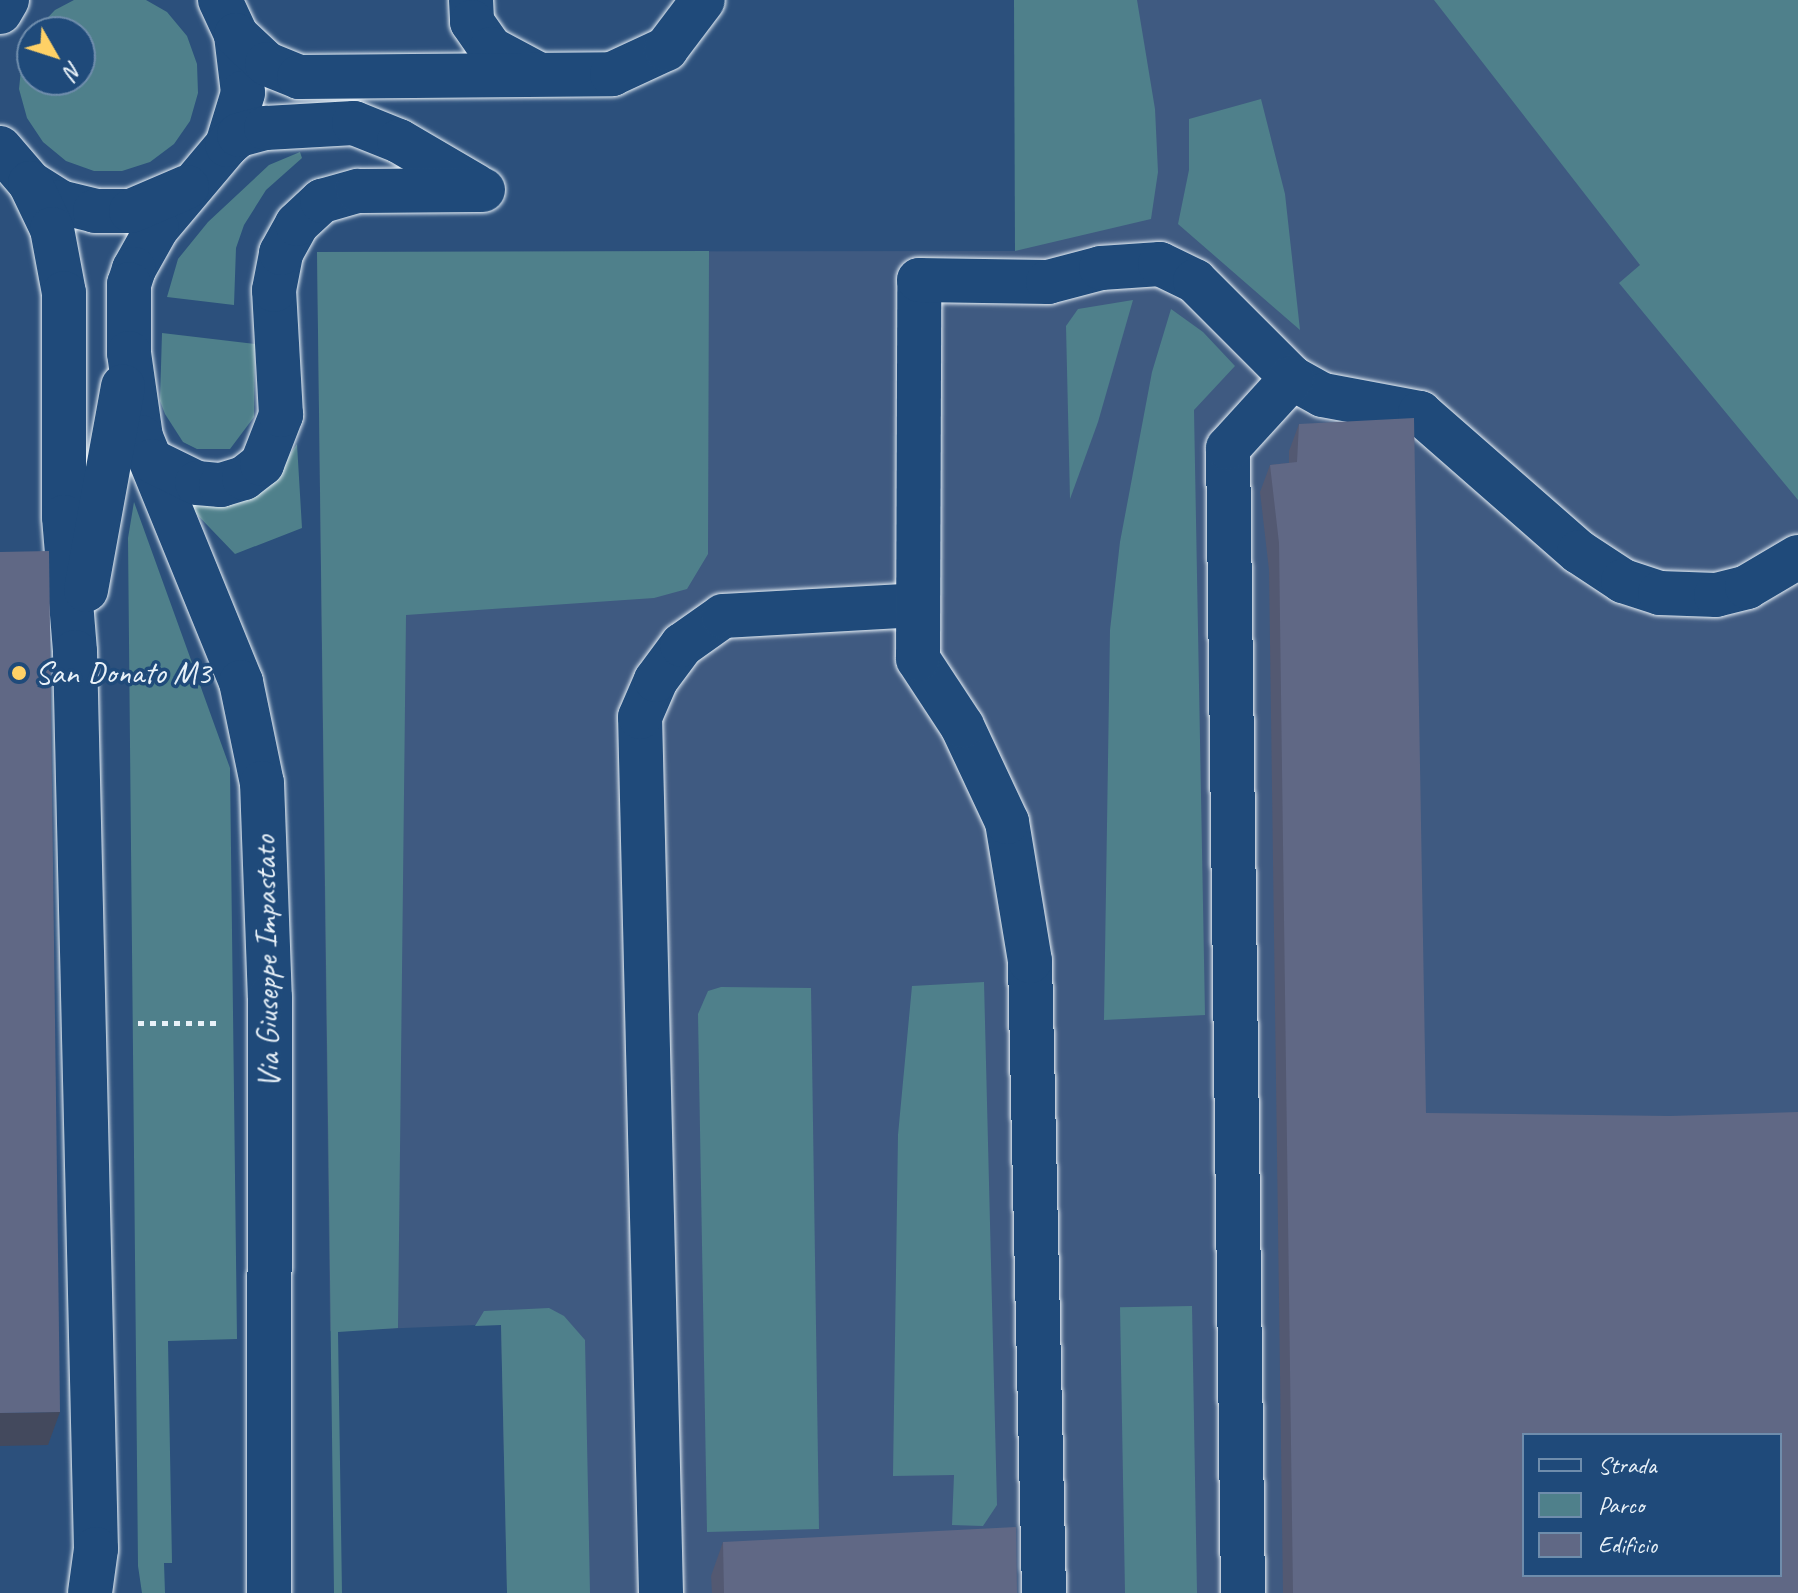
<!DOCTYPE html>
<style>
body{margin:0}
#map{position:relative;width:1798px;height:1593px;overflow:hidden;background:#2c507c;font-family:Caveat,sans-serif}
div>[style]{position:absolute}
.built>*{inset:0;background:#3f5a81}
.green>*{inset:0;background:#4f808b;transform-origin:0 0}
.path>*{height:5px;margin-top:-2.5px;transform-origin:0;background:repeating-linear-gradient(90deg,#e8f1f8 0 6px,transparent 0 12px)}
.roads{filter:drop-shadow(0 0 2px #e8f1f8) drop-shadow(0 0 2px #e8f1f8)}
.minor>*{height:44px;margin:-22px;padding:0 22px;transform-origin:22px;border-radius:22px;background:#1f4a7a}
.wall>*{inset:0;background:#535972}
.shaded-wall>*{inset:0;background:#43495d}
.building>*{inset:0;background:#606885}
.dots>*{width:22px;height:22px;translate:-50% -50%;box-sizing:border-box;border:4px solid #1f4a7a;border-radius:50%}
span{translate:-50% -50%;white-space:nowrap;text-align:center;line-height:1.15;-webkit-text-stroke:7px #1f4a7a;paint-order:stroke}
.poi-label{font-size:32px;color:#e8f1f8}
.left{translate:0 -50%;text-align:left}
.street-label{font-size:32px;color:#e8f1f8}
.legend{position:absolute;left:1522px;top:1433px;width:260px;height:144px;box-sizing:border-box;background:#1f4a7a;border:2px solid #6f8dac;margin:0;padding:10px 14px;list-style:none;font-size:24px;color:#e8f1f8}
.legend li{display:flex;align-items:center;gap:16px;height:40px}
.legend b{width:40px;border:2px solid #6f8dac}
.north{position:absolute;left:16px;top:16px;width:80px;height:80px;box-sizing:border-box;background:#1f4a7a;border:2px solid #6f8dac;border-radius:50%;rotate:129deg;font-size:22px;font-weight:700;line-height:32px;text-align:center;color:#e8f1f8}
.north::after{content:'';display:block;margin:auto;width:28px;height:36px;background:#ffd166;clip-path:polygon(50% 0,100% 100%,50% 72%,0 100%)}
</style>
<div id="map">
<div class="built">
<i style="clip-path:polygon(evenodd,1015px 0,1798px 0,1798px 1593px,507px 1593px,501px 1324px,330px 1331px,317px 252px,1015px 251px,1015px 0,1524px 1435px,1780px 1435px,1780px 1575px,1524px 1575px,1524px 1435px)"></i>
</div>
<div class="green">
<i style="clip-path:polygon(74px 0,146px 0,167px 12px,187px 36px,197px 64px,198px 93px,190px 121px,174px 144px,150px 162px,122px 171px,94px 171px,66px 161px,43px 142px,27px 118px,19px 89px,22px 60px,32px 37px,32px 80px,80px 80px,80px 32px,34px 32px,55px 10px)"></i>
<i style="clip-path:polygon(1014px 0,1137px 0,1155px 109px,1158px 172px,1151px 219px,1015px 251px)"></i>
<i style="clip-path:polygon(1434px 0,1798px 0,1798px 500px,1619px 283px,1640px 265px)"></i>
<i style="clip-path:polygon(1261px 99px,1285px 194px,1300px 330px,1178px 224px,1189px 170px,1189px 119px)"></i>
<i style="clip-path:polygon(300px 152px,302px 158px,266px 190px,244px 225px,236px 248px,234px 305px,167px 297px,178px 259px,208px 222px,269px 165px)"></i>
<i style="clip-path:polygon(709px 251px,708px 554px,687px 589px,654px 598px,406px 615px,398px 1328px,338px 1332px,342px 1593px,334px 1593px,317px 252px)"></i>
<i style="clip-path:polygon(1133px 300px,1098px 422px,1070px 499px,1066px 326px,1078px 309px)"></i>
<i style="clip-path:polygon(1171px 309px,1203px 332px,1235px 366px,1194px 410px,1205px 1015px,1104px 1020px,1110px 630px,1120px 542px,1152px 372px)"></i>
<i style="clip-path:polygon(162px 333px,255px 344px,254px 417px,230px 449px,197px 449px,183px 442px,165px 414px,160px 401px)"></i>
<i style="clip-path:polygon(297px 444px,302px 528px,235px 554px,186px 503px,280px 469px)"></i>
<i style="clip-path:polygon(134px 502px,230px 768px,237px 1339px,168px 1341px,172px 1563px,164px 1563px,165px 1593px,142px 1593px,138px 1566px,128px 538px)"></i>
<i style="clip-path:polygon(984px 982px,997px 1505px,983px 1526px,952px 1525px,954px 1475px,893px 1476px,898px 1135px,912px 986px)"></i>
<i style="clip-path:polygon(721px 987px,811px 988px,819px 1529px,707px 1532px,698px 1014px,708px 991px)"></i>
<i style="left:1192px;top:1306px;width:287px;height:72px;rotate:89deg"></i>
<i style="clip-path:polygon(549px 1308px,564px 1316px,585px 1340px,590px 1593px,507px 1593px,501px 1325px,475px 1326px,484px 1311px)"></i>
</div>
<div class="path">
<i style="left:138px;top:1023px;width:78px"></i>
</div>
<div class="roads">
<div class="minor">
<i style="left:220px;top:0;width:38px;rotate:65deg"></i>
<i style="left:236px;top:35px;width:58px;rotate:83.1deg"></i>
<i style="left:243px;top:93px;width:54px;rotate:107.1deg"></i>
<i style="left:227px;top:145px;width:109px;rotate:130.1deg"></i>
<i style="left:157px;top:228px;width:47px;rotate:119.3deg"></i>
<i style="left:134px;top:269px;width:16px;rotate:108deg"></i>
<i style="left:129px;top:284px;width:69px;rotate:90deg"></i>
<i style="left:129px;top:353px;width:85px;rotate:81.9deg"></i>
<i style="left:141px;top:437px;width:265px;rotate:67.8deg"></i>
<i style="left:241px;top:682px;width:103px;rotate:78.3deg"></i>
<i style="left:262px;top:783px;width:214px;rotate:87.9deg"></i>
<i style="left:270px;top:997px;width:596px;rotate:90.1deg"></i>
<i style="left:471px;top:0;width:22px;rotate:87deg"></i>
<i style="left:472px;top:22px;width:33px;rotate:55deg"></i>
<i style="left:491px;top:49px;width:53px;rotate:28deg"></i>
<i style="left:0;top:12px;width:14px;rotate:-60deg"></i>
<i style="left:236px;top:35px;width:42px;rotate:43.1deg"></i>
<i style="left:267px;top:64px;width:35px;rotate:22deg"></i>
<i style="left:299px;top:77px;width:313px;rotate:-0.5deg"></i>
<i style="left:612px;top:74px;width:60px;rotate:-24.8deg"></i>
<i style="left:666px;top:49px;width:61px;rotate:-52.9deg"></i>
<i style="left:227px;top:145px;width:16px;rotate:-40deg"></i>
<i style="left:239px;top:135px;width:28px;rotate:-15deg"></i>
<i style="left:266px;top:128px;width:88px;rotate:-3.3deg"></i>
<i style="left:354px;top:123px;width:48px;rotate:21.8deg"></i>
<i style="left:399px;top:141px;width:89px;rotate:30.3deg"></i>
<i style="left:0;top:148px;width:46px;rotate:49.4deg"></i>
<i style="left:30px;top:183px;width:36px;rotate:32deg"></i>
<i style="left:60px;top:202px;width:36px;rotate:14deg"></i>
<i style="left:95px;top:211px;width:36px"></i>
<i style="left:131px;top:211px;width:61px;rotate:-23.2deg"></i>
<i style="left:30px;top:183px;width:51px;rotate:64.4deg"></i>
<i style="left:52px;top:229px;width:65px;rotate:79.4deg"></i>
<i style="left:64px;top:293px;width:224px;rotate:90deg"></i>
<i style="left:64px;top:517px;width:135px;rotate:85.3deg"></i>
<i style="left:75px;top:652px;width:897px;rotate:88.66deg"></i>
<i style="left:96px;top:1549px;width:44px;rotate:97.8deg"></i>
<i style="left:152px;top:461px;width:50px;rotate:26.1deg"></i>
<i style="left:197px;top:483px;width:24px;rotate:5deg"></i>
<i style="left:221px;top:485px;width:24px;rotate:-17deg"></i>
<i style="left:244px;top:478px;width:23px;rotate:-38deg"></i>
<i style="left:262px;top:464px;width:53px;rotate:-68.8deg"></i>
<i style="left:281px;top:415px;width:125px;rotate:-93.2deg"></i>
<i style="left:274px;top:290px;width:38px;rotate:-79deg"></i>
<i style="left:281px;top:253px;width:33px;rotate:-61deg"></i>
<i style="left:297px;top:224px;width:34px;rotate:-43deg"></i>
<i style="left:322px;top:201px;width:37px;rotate:-16deg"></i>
<i style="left:358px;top:191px;width:125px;rotate:-0.5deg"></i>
<i style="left:86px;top:590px;width:207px;rotate:-79.7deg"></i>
<i style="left:661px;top:1593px;width:876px;rotate:-91.37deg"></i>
<i style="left:640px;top:717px;width:40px;rotate:-66.6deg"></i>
<i style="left:656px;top:680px;width:44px;rotate:-53.4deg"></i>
<i style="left:682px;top:645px;width:50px;rotate:-35.3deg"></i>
<i style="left:723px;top:616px;width:195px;rotate:-3.2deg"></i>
<i style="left:1044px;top:1593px;width:632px;rotate:-91.27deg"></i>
<i style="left:1030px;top:961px;width:141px;rotate:-99.4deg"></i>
<i style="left:1007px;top:822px;width:106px;rotate:-115.1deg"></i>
<i style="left:962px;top:726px;width:80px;rotate:-123.3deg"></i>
<i style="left:918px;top:659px;width:379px;rotate:-89.8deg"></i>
<i style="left:919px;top:280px;width:129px;rotate:0.9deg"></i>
<i style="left:1048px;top:282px;width:55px;rotate:-14.8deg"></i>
<i style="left:1101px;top:268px;width:59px;rotate:-3.9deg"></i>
<i style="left:1160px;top:264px;width:39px;rotate:26deg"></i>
<i style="left:1195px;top:281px;width:137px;rotate:45deg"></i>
<i style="left:1292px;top:378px;width:35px;rotate:29deg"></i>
<i style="left:1323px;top:395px;width:99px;rotate:10.5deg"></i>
<i style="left:1420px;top:413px;width:211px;rotate:41.2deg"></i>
<i style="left:1579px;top:552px;width:53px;rotate:33.4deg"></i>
<i style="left:1623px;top:581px;width:39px;rotate:18deg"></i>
<i style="left:1660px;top:593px;width:56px;rotate:2deg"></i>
<i style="left:1716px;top:595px;width:32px;rotate:-14deg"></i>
<i style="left:1747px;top:587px;width:59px;rotate:-30.5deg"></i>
<i style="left:1243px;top:1593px;width:1145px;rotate:-90.75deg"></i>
<i style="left:1228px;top:448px;width:95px;rotate:-47.6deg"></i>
</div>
</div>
<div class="wall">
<i style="clip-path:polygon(1299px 424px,1426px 1113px,1798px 1593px,1283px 1593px,1269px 570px,1260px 492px,1270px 465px,1289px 463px,1289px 451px)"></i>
<i style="clip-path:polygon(723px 1542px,1017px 1593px,712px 1593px,711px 1576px)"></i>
</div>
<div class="shaded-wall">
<i style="clip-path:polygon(60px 1412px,48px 1445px,0 1446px,0 1413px)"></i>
</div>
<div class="building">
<i style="clip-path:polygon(evenodd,1414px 418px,1426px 1113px,1670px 1116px,1798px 1112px,1798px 1593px,1293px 1593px,1279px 543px,1270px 465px,1297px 462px,1299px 424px,1414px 418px,1524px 1435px,1780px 1435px,1780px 1575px,1524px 1575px,1524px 1435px)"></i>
<i style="clip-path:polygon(49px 551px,60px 1412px,0 1413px,0 552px)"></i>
<i style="clip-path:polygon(1016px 1527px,1017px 1593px,724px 1593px,723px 1542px)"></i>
</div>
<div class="dots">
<i style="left:19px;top:673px;background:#ffd166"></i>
</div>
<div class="poi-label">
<span class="left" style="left:35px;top:673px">San Donato M3</span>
</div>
<div class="street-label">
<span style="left:267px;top:962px;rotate:-91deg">Via Giuseppe Impastato</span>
</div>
<ul class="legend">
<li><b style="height:10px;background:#1f4a7a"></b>Strada</li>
<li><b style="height:22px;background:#4f808b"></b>Parco</li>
<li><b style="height:22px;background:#606885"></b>Edificio</li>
</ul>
<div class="north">N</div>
</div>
